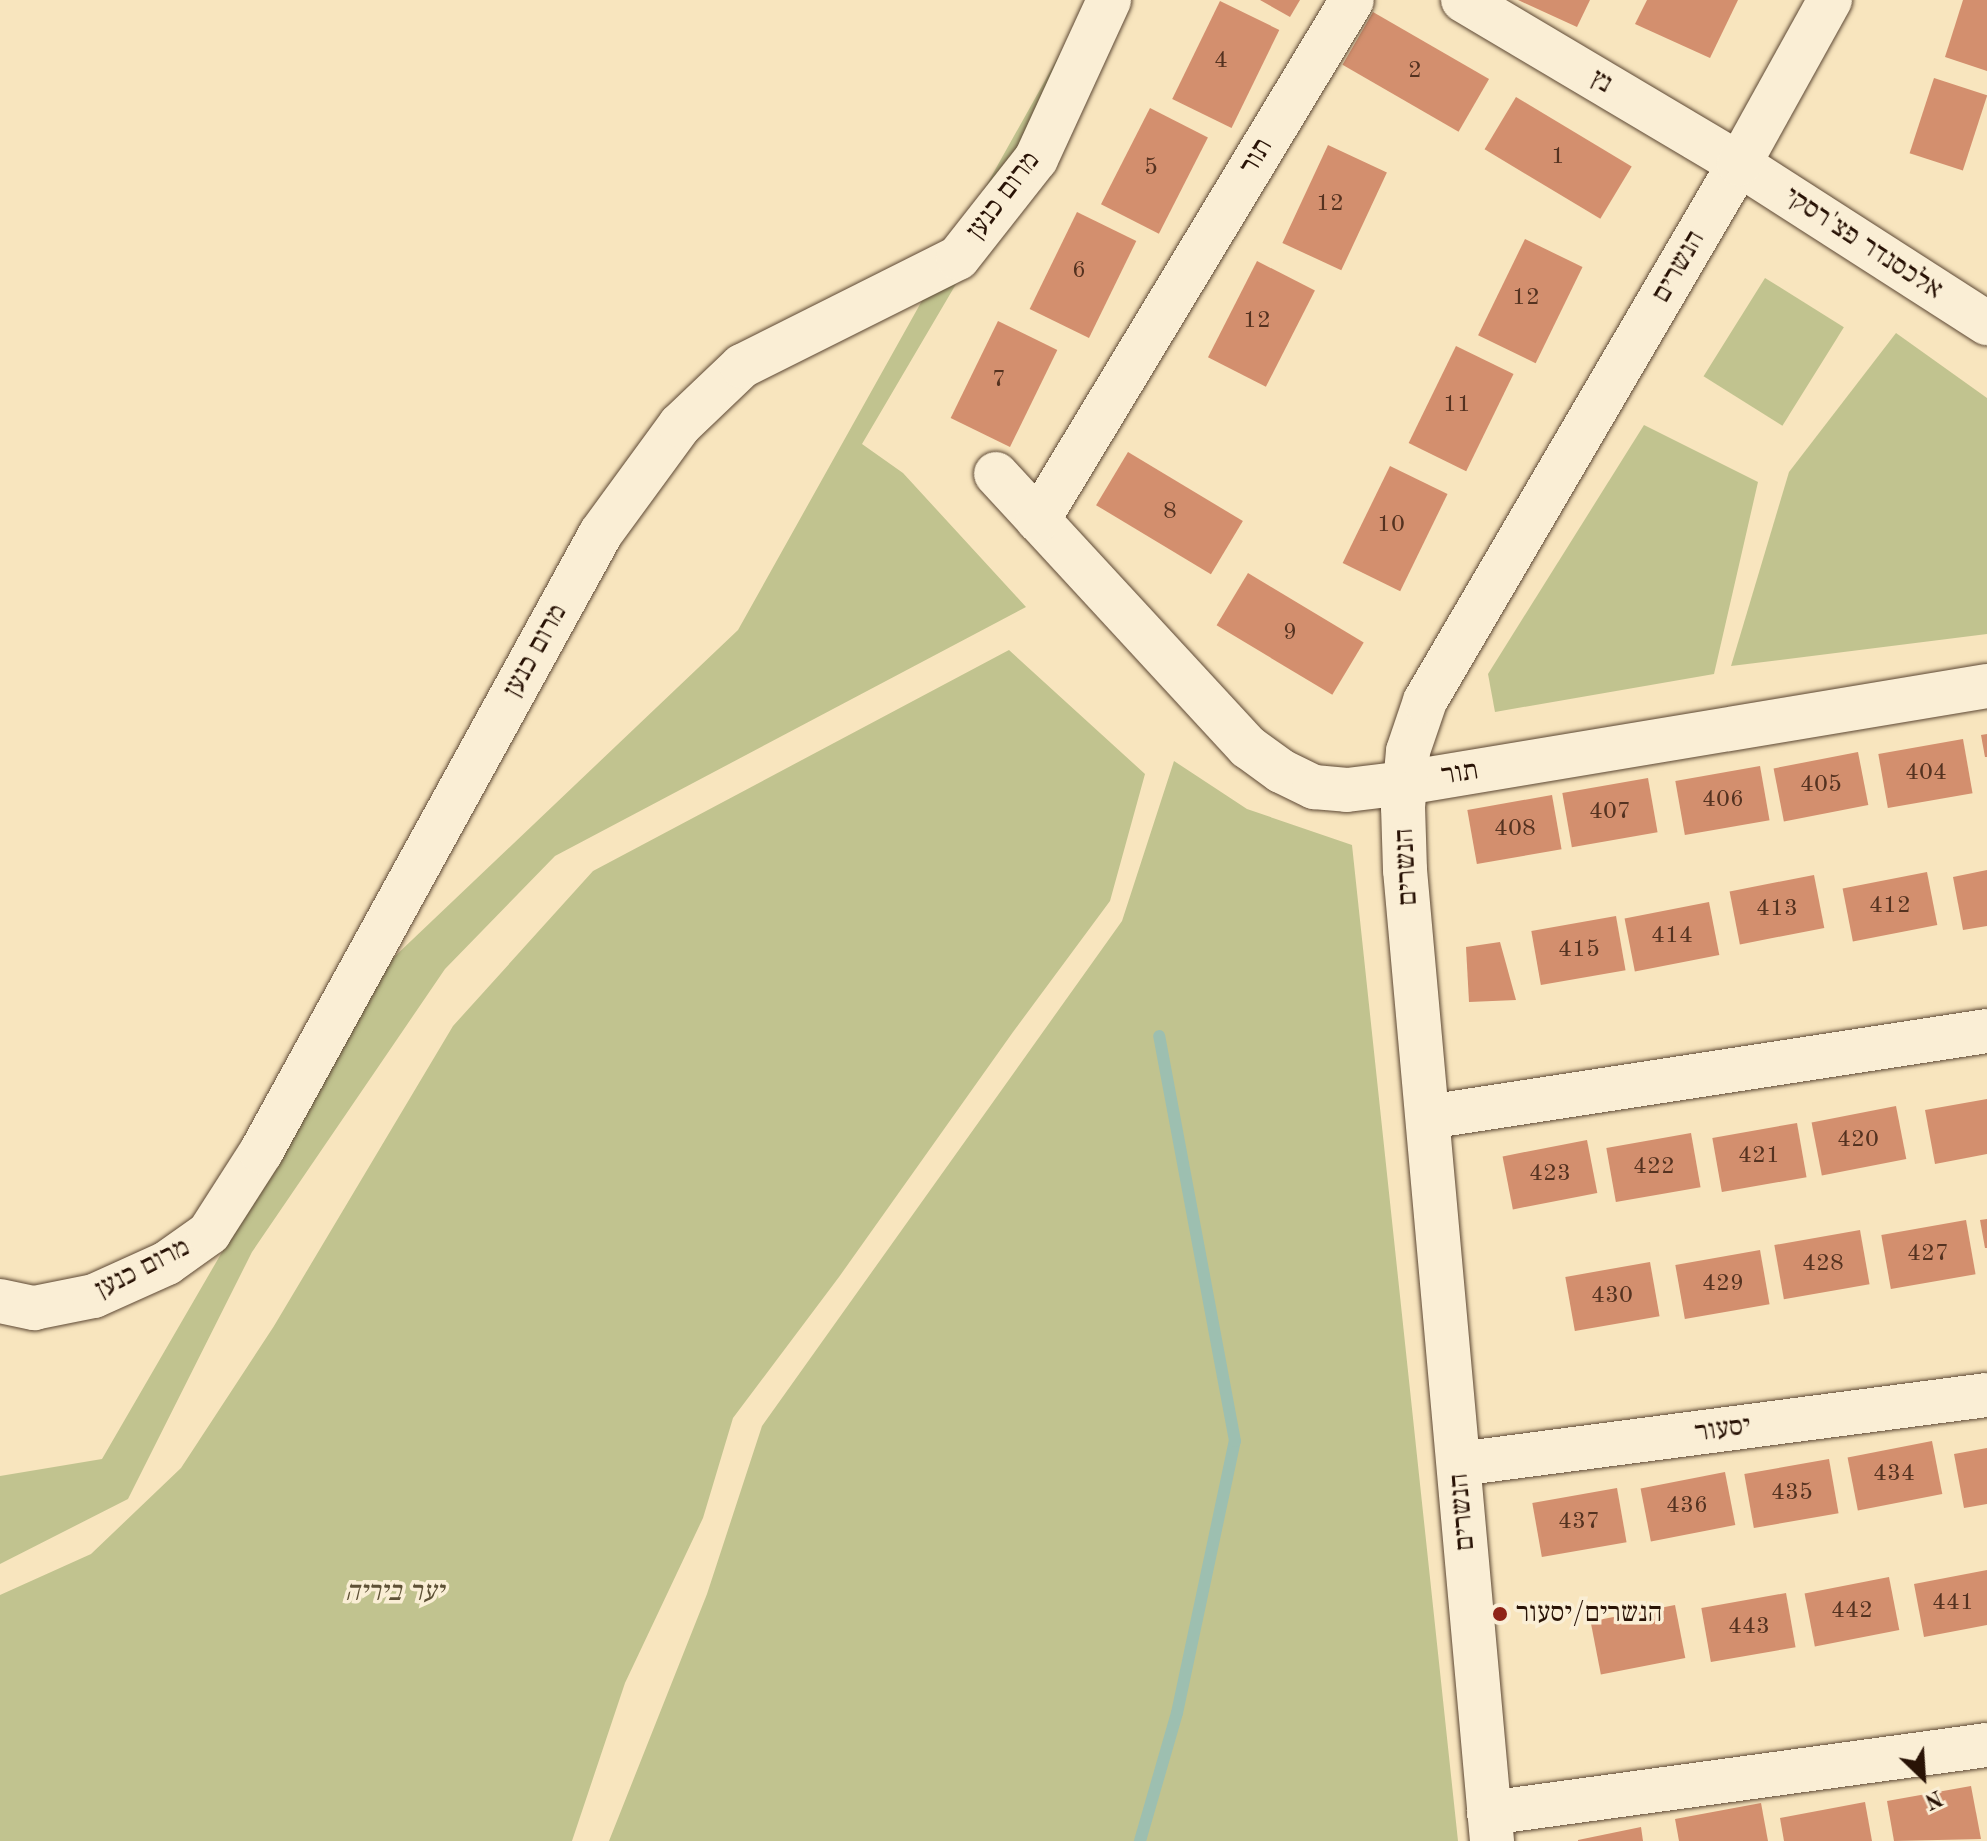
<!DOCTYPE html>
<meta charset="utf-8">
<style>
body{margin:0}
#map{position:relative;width:1987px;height:1841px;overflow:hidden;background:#f8e5be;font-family:"Old Standard TT","Frank Ruhl Libre",serif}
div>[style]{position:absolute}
.green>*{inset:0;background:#c1c38f;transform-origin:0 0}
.stream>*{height:12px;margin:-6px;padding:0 6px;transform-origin:6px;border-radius:6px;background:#9dbfb0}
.building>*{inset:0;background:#d38f6e;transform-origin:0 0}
.roads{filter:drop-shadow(0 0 2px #5d4834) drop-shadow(0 0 2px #5d4834)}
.minor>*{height:44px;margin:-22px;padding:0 22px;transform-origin:22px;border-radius:22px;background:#faeed5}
.dots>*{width:22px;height:22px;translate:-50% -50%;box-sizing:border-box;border:4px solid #faeed5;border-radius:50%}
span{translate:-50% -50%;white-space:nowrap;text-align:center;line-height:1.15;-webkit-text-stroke:7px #faeed5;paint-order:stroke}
.number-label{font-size:24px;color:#543220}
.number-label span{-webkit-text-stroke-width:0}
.street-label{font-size:28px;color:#291306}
.park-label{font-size:28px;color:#5e5136;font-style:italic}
.poi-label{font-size:28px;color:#291306}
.left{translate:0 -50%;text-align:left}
.north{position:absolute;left:1883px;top:1737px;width:80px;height:80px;-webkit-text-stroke:6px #faeed5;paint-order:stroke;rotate:155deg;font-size:22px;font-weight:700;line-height:32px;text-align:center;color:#291306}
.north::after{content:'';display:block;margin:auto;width:28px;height:36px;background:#291306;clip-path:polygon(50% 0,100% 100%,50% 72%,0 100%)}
</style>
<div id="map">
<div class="green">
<i style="clip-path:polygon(1090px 0,1123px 0,862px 444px,903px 473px,1026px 607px,555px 856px,445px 969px,252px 1252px,128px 1499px,0 1564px,0 1476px,102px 1459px,392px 959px,738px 630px)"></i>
<i style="left:1765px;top:278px;width:93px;height:116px;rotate:32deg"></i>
<i style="clip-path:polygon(1896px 333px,1987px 398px,1987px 634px,1731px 666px,1789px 472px)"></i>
<i style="clip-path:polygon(1644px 425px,1758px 482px,1714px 674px,1495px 712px,1488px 674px)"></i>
<i style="clip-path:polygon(1009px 650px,1145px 774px,1110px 901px,1013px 1032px,839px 1277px,733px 1418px,703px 1518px,625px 1683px,572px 1841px,0 1841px,0 1595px,91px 1554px,181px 1468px,274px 1326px,453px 1026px,593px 871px)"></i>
<i style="clip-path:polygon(1174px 761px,1247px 809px,1352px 845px,1458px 1841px,609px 1841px,707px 1594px,762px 1426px,1122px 921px)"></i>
</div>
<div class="stream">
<i style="left:1140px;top:1841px;width:133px;rotate:-73.9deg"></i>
<i style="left:1177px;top:1713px;width:278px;rotate:-78deg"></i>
<i style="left:1235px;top:1441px;width:412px;rotate:-100.6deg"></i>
</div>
<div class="building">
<i style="clip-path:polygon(1260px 0,1300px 0,1290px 17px)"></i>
<i style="clip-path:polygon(1518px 0,1590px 0,1577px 27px)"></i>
<i style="clip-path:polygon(1647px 0,1738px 0,1710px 58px,1635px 24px)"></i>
<i style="clip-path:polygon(1963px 0,1987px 0,1987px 71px,1945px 57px)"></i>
<i style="left:1220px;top:1px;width:66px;height:109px;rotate:26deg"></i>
<i style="left:1373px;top:12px;width:134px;height:61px;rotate:30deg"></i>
<i style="left:1934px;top:78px;width:56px;height:79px;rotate:18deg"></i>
<i style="left:1516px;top:97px;width:135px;height:61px;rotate:31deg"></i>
<i style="left:1150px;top:108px;width:65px;height:108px;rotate:27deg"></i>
<i style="left:1328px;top:145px;width:65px;height:108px;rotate:25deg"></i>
<i style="left:1077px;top:212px;width:66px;height:108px;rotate:26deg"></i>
<i style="left:1525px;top:239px;width:64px;height:107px;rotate:26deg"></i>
<i style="left:1257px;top:261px;width:65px;height:108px;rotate:27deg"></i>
<i style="left:998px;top:321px;width:66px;height:108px;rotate:26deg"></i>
<i style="left:1456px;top:346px;width:64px;height:108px;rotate:26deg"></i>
<i style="left:1128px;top:452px;width:134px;height:62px;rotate:31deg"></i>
<i style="left:1390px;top:466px;width:64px;height:108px;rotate:26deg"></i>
<i style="left:1248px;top:573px;width:135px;height:61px;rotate:31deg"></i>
<i style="clip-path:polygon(1987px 734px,1987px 757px,1985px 757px,1981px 735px)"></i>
<i style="left:1963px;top:739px;width:55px;height:86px;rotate:80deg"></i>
<i style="left:1858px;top:752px;width:54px;height:86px;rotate:79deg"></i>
<i style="left:1760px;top:766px;width:55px;height:86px;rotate:80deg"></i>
<i style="left:1648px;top:778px;width:55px;height:87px;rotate:80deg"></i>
<i style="left:1552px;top:795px;width:55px;height:86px;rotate:80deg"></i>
<i style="clip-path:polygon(1987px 870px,1987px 926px,1963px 930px,1953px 877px)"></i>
<i style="left:1927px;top:872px;width:54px;height:86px;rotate:79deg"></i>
<i style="left:1814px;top:875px;width:54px;height:86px;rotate:79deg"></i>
<i style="left:1709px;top:902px;width:54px;height:86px;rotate:79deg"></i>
<i style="left:1616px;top:916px;width:55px;height:86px;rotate:80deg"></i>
<i style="clip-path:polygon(1500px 942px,1516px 1000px,1469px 1002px,1466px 947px)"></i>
<i style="clip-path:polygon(1987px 1099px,1987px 1154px,1935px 1164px,1925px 1110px)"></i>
<i style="left:1896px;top:1106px;width:54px;height:86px;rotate:79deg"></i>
<i style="left:1797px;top:1123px;width:55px;height:86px;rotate:80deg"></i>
<i style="left:1691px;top:1133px;width:55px;height:86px;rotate:80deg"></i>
<i style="left:1587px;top:1140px;width:54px;height:86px;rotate:79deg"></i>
<i style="clip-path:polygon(1987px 1219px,1987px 1248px,1985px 1248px,1980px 1220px)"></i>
<i style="left:1966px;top:1220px;width:55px;height:86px;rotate:80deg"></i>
<i style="left:1860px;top:1230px;width:55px;height:87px;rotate:80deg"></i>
<i style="left:1760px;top:1250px;width:55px;height:86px;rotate:80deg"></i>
<i style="left:1650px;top:1262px;width:55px;height:86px;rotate:80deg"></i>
<i style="left:1932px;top:1441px;width:54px;height:86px;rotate:79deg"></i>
<i style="clip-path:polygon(1987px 1448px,1987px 1504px,1964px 1508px,1954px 1454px)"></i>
<i style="left:1829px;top:1459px;width:55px;height:86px;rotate:80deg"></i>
<i style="left:1725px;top:1472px;width:54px;height:86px;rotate:79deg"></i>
<i style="left:1617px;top:1488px;width:55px;height:86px;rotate:80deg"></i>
<i style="clip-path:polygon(1987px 1570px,1987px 1625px,1924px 1637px,1914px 1584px)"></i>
<i style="left:1889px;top:1577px;width:54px;height:86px;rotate:79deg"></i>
<i style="left:1786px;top:1593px;width:55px;height:86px;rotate:80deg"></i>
<i style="left:1675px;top:1605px;width:54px;height:86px;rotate:79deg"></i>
<i style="clip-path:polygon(1971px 1786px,1981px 1839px,1894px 1841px,1887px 1801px)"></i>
<i style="clip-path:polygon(1865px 1802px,1872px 1841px,1784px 1841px,1780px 1818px)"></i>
<i style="clip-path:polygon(1761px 1803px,1768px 1841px,1679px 1841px,1675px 1819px)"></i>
<i style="clip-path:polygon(1641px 1827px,1643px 1841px,1578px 1841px,1578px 1840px)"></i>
</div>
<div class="roads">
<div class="minor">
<i style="left:1463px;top:0;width:321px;rotate:30.7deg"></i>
<i style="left:1739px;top:164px;width:295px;rotate:32.7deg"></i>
<i style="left:996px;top:474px;width:372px;rotate:47.3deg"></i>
<i style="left:1248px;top:747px;width:41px;rotate:36deg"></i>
<i style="left:1281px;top:771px;width:37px;rotate:26deg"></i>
<i style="left:1314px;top:787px;width:33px;rotate:5deg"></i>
<i style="left:1347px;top:790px;width:58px;rotate:-6.9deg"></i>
<i style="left:1405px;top:783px;width:590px;rotate:-9.46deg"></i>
<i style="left:1038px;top:520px;width:607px;rotate:-58.87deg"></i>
<i style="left:1428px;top:1117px;width:566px;rotate:-8.75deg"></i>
<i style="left:0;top:1301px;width:35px;rotate:12deg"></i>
<i style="left:34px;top:1308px;width:61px;rotate:-11.3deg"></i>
<i style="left:94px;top:1296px;width:80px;rotate:-24.3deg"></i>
<i style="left:167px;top:1263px;width:52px;rotate:-35.5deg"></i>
<i style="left:209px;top:1233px;width:96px;rotate:-57.3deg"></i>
<i style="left:261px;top:1152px;width:706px;rotate:-61.22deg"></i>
<i style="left:601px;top:533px;width:134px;rotate:-53.8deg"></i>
<i style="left:680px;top:425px;width:86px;rotate:-43.6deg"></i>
<i style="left:742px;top:366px;width:241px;rotate:-26.6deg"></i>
<i style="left:958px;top:258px;width:126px;rotate:-51.8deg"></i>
<i style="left:1036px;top:159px;width:175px;rotate:-65.3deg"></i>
<i style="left:1459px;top:1464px;width:532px;rotate:-7.45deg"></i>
<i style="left:1489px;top:1813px;width:503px;rotate:-7.78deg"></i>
<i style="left:1492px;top:1841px;width:975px;rotate:-95.12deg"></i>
<i style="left:1405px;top:870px;width:63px;rotate:-91.8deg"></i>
<i style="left:1403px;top:807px;width:56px;rotate:-84.9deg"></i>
<i style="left:1408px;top:751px;width:53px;rotate:-71.2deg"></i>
<i style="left:1425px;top:701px;width:622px;rotate:-59.68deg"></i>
<i style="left:1739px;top:164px;width:188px;rotate:-61deg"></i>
</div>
</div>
<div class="dots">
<i style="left:1500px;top:1614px;background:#8f2418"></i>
</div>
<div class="number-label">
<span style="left:1221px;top:62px">4</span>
<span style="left:1415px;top:72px">2</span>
<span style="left:1558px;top:158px">1</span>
<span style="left:1151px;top:169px">5</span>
<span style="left:1330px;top:205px">12</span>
<span style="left:1079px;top:272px">6</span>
<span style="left:1526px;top:299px">12</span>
<span style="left:1257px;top:322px">12</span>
<span style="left:999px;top:381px">7</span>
<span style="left:1457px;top:406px">11</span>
<span style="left:1170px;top:513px">8</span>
<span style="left:1391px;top:526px">10</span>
<span style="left:1290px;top:634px">9</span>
<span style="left:1926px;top:774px">404</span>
<span style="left:1821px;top:786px">405</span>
<span style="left:1723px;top:801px">406</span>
<span style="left:1610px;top:813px">407</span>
<span style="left:1515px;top:830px">408</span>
<span style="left:1890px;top:907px">412</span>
<span style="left:1777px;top:910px">413</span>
<span style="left:1672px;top:937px">414</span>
<span style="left:1579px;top:951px">415</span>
<span style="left:1858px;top:1141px">420</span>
<span style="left:1759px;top:1157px">421</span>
<span style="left:1654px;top:1168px">422</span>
<span style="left:1550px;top:1175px">423</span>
<span style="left:1928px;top:1255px">427</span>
<span style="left:1823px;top:1265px">428</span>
<span style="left:1723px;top:1285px">429</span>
<span style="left:1612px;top:1297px">430</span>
<span style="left:1894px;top:1475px">434</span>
<span style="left:1792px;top:1494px">435</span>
<span style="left:1687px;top:1507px">436</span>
<span style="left:1579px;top:1523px">437</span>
<span style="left:1953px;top:1604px">441</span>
<span style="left:1852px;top:1612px">442</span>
<span style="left:1749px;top:1628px">443</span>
</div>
<div class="street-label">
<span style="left:1601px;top:82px;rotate:31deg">נץ</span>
<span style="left:1257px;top:157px;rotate:-59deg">תור</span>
<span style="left:1004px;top:196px;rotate:-53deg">מרום כנען</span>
<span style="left:1863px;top:244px;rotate:33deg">אלכסנדר פצ'רסקי</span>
<span style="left:1679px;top:267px;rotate:-60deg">הנשרים</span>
<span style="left:536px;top:651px;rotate:-61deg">מרום כנען</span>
<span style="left:1460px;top:774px;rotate:-9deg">תור</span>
<span style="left:1407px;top:867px;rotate:-93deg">הנשרים</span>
<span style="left:143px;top:1269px;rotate:-27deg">מרום כנען</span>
<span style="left:1723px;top:1430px;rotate:-8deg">יסעור</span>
<span style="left:1463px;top:1512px;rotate:-95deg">הנשרים</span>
</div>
<div class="park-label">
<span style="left:394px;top:1593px">יער ביריה</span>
</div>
<div class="poi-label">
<span class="left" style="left:1516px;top:1614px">הנשרים/יסעור</span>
</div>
<div class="north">N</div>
</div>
